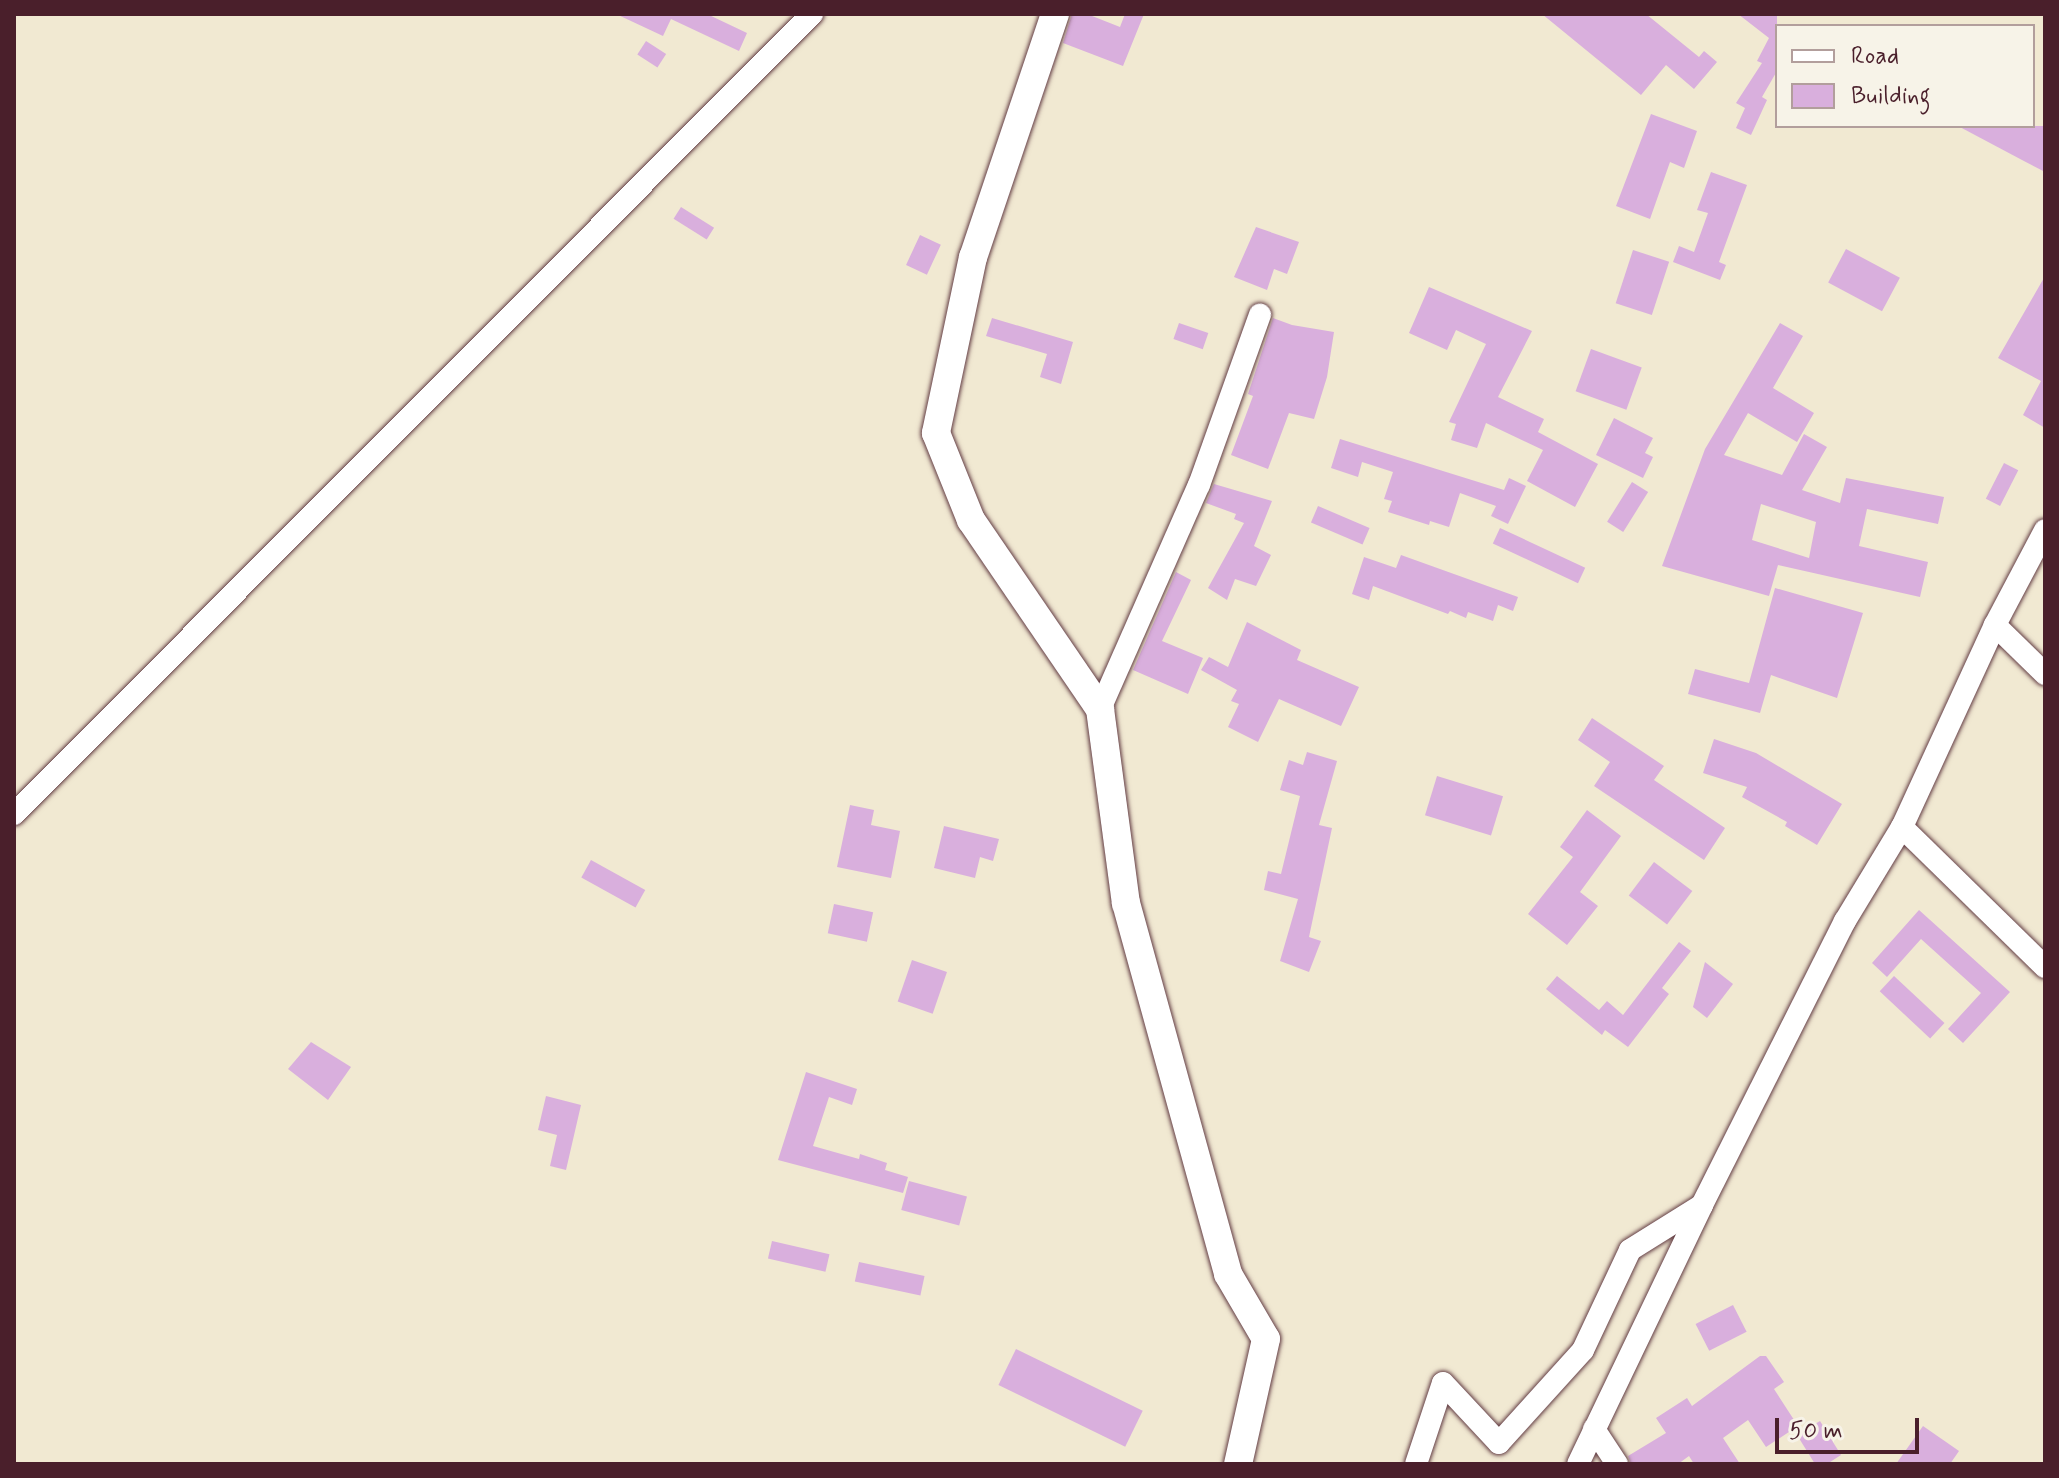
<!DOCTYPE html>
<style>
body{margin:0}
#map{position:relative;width:2059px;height:1478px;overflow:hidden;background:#f1e9d2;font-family:Mynerve,sans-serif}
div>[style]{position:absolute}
.building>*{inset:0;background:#d9afdd;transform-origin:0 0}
.roads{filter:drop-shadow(0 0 2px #633d44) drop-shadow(0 0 2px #633d44)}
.minor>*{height:22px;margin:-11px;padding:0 11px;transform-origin:11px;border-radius:11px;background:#fff}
.tertiary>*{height:28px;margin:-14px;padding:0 14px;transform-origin:14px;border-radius:14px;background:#fff}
span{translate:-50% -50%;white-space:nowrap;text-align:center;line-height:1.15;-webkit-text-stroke:7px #f7f3e8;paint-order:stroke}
.frame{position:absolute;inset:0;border:16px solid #4a1f2b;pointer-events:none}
.legend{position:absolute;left:1775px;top:24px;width:260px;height:104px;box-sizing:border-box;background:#f7f3e8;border:2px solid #b29e9c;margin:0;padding:10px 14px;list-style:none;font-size:24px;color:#4a1f2b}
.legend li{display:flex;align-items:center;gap:16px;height:40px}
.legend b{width:40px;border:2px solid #b29e9c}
.scale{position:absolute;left:1775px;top:1418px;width:144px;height:36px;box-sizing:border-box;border:4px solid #4a1f2b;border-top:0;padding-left:10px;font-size:24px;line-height:28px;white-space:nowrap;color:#4a1f2b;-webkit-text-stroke:6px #f7f3e8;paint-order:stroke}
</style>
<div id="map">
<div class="building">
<i style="clip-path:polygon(616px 14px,707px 14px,747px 33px,739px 51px,671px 19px,663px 36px)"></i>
<i style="clip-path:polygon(1072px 14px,1087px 14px,1120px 27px,1125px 14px,1144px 14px,1123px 66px,1063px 43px)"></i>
<i style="clip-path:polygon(1542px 14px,1646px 14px,1699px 57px,1704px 51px,1717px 62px,1694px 89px,1666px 65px,1641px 95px)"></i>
<i style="clip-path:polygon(1738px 14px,1777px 14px,1777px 71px,1762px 97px,1767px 100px,1751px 135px,1736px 128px,1745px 108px,1736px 103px,1762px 63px,1757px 61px,1769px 38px)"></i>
<i style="left:646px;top:41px;width:24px;height:16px;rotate:33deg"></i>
<i style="clip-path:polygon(1651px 114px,1697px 131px,1684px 168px,1670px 162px,1650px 219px,1616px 206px)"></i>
<i style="clip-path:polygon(1958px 126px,2045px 126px,2045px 172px,2022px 160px)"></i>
<i style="clip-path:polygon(1711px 172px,1747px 185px,1719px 262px,1726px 265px,1720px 280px,1673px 262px,1679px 246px,1694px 252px,1708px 213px,1697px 210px)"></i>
<i style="left:681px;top:207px;width:39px;height:14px;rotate:32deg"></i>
<i style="clip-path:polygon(1256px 227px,1299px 242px,1287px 274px,1274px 269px,1267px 290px,1234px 277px)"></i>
<i style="left:920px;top:235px;width:23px;height:33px;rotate:25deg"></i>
<i style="left:1846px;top:249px;width:61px;height:38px;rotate:28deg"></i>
<i style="left:1633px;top:250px;width:38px;height:56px;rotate:18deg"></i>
<i style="clip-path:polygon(2045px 276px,2045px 428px,2023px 415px,2041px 381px,1998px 358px)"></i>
<i style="clip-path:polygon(1429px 287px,1532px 331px,1498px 397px,1544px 419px,1538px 432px,1598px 464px,1575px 507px,1527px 481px,1543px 450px,1486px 423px,1477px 448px,1451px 440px,1456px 424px,1449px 422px,1486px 344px,1456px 330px,1447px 350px,1409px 333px)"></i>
<i style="clip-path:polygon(992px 318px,1073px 342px,1061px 384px,1040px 377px,1047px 354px,986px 336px)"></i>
<i style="clip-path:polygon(1273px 318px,1292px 325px,1334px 332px,1327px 377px,1314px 419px,1289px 413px,1268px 469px,1231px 455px,1253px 396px,1248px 394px)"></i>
<i style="left:1179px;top:323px;width:31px;height:17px;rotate:19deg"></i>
<i style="clip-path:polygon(evenodd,1780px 323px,1803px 336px,1773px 388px,1814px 413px,1797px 442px,1748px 413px,1724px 455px,1782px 475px,1804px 434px,1827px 447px,1802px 490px,1840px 503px,1846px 478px,1944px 497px,1938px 524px,1867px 509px,1859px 546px,1928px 562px,1920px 597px,1778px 565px,1769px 596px,1662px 566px,1705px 449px,1780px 323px,1761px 504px,1816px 522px,1809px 558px,1752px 540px,1761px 504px)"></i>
<i style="left:1591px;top:349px;width:54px;height:45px;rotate:20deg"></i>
<i style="clip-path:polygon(1614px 418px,1653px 438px,1645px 453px,1653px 457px,1643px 478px,1596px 455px)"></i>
<i style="clip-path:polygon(1340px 439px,1504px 490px,1509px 478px,1526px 486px,1508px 524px,1491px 516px,1496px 506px,1460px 493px,1449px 527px,1430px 521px,1429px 525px,1388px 512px,1392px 501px,1384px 499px,1393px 472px,1362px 462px,1358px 477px,1331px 468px)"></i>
<i style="left:2004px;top:463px;width:16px;height:40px;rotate:27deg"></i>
<i style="left:1632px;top:482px;width:19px;height:47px;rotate:32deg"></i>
<i style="clip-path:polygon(1214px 484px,1272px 501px,1254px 546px,1271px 555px,1256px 586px,1235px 579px,1227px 600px,1208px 588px,1244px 523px,1234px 519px,1236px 514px,1206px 503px)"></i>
<i style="left:1318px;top:506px;width:56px;height:18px;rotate:23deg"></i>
<i style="left:1500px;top:528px;width:94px;height:17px;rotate:25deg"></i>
<i style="clip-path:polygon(1401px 555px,1518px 597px,1513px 611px,1498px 605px,1493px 621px,1468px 612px,1466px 618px,1450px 611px,1448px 614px,1373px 586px,1369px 600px,1352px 594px,1364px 557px,1396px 568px)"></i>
<i style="clip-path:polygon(1176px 572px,1191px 580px,1162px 641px,1203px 658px,1188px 694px,1133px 670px)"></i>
<i style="clip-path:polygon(1775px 588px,1863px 613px,1837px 698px,1771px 675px,1760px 713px,1688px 694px,1695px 669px,1749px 683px)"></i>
<i style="clip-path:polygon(1247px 622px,1301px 650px,1297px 660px,1359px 687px,1341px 726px,1279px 699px,1258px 742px,1228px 727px,1239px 704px,1231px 701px,1237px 690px,1201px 670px,1209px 657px,1228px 667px)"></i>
<i style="clip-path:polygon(1592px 718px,1664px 766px,1654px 780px,1725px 828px,1704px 860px,1594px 786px,1610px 762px,1578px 740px)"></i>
<i style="clip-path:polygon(1714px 739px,1756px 753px,1842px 804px,1817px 845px,1785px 826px,1787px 822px,1742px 797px,1747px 787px,1703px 773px)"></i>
<i style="clip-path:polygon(1307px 752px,1337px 761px,1319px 825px,1332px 828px,1309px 937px,1321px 941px,1309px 972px,1280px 961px,1298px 899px,1264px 890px,1268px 871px,1281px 874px,1300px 796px,1280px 790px,1289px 760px,1303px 765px)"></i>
<i style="left:1437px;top:776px;width:69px;height:41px;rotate:17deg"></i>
<i style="clip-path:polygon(850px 805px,874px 810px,871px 825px,900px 831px,891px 878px,837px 867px)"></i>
<i style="clip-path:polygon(1587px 810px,1621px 836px,1580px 892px,1598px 906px,1567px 945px,1528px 914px,1573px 857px,1560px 847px)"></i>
<i style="clip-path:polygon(944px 826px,999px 839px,993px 861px,980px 857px,975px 878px,934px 868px)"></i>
<i style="left:591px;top:860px;width:62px;height:20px;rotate:29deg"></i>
<i style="left:1654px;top:862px;width:48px;height:42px;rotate:37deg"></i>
<i style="left:834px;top:904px;width:40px;height:30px;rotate:12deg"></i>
<i style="clip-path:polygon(1919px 910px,2010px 992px,1963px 1043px,1948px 1029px,1981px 993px,1921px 939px,1887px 977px,1872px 963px)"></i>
<i style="clip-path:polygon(1679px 942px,1691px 951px,1662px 988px,1669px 994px,1628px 1047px,1605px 1030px,1602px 1035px,1546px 989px,1557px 976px,1599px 1010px,1607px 1001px,1623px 1015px)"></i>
<i style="left:912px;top:960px;width:37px;height:44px;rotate:19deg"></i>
<i style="clip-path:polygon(1705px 962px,1733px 984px,1707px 1018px,1693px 1007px)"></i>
<i style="left:1894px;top:976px;width:69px;height:21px;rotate:43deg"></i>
<i style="clip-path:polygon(311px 1042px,351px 1067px,328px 1100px,288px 1069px)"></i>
<i style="clip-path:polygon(806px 1072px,857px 1089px,852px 1105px,829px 1097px,813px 1146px,859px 1159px,860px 1154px,887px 1163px,885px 1170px,908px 1177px,903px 1193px,778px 1160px)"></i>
<i style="clip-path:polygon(546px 1096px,581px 1105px,566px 1170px,550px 1166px,557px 1135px,538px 1130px)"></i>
<i style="left:909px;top:1181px;width:60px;height:30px;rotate:15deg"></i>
<i style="left:772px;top:1241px;width:59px;height:18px;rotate:13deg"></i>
<i style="left:859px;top:1262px;width:67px;height:20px;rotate:12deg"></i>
<i style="left:1733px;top:1305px;width:30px;height:42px;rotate:63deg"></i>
<i style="left:1016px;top:1349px;width:141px;height:40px;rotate:26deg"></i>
<i style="clip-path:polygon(1760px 1356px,1766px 1356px,1784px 1382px,1774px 1389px,1798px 1426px,1766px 1447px,1748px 1420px,1723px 1438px,1740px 1464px,1694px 1464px,1689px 1456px,1678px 1464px,1631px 1464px,1628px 1456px,1666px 1433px,1656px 1418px,1687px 1398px,1692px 1406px)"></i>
<i style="clip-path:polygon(1820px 1421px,1841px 1455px,1827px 1464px,1815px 1464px,1797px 1435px)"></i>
<i style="clip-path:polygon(1923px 1426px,1959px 1451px,1950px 1464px,1896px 1464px)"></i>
</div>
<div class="roads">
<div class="minor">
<i style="left:1995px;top:625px;width:70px;rotate:44.4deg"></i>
<i style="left:1100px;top:709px;width:245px;rotate:-66.2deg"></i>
<i style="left:1199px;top:485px;width:181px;rotate:-70.3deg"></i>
<i style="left:14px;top:814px;width:1130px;rotate:-45.07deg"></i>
<i style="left:1902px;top:827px;width:200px;rotate:44.4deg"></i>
<i style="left:1594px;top:1429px;width:42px;rotate:56.7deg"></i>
<i style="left:1416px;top:1464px;width:85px;rotate:-71.6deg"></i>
<i style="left:1443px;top:1383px;width:82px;rotate:47deg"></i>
<i style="left:1499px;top:1443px;width:125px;rotate:-47.9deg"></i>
<i style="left:1583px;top:1350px;width:110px;rotate:-64.8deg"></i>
<i style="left:1630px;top:1250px;width:85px;rotate:-32deg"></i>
<i style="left:1578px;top:1464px;width:287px;rotate:-64.4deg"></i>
<i style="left:1702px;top:1205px;width:318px;rotate:-63.3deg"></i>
<i style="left:1845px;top:921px;width:110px;rotate:-58.8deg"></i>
<i style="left:1902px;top:827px;width:222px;rotate:-65.3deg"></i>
<i style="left:1995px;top:625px;width:107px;rotate:-62.2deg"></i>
</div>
<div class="tertiary">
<i style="left:1055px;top:14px;width:256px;rotate:108.6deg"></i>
<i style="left:973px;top:257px;width:180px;rotate:101.9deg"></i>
<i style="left:936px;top:433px;width:94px;rotate:68.1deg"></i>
<i style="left:971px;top:520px;width:229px;rotate:55.7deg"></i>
<i style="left:1100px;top:709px;width:196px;rotate:82.4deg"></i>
<i style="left:1126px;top:903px;width:385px;rotate:74.6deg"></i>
<i style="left:1228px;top:1274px;width:75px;rotate:59.7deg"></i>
<i style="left:1266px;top:1339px;width:128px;rotate:102.6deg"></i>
</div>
</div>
<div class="frame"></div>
<ul class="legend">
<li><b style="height:10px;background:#fff"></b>Road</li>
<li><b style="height:22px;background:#d9afdd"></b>Building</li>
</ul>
<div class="scale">50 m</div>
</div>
